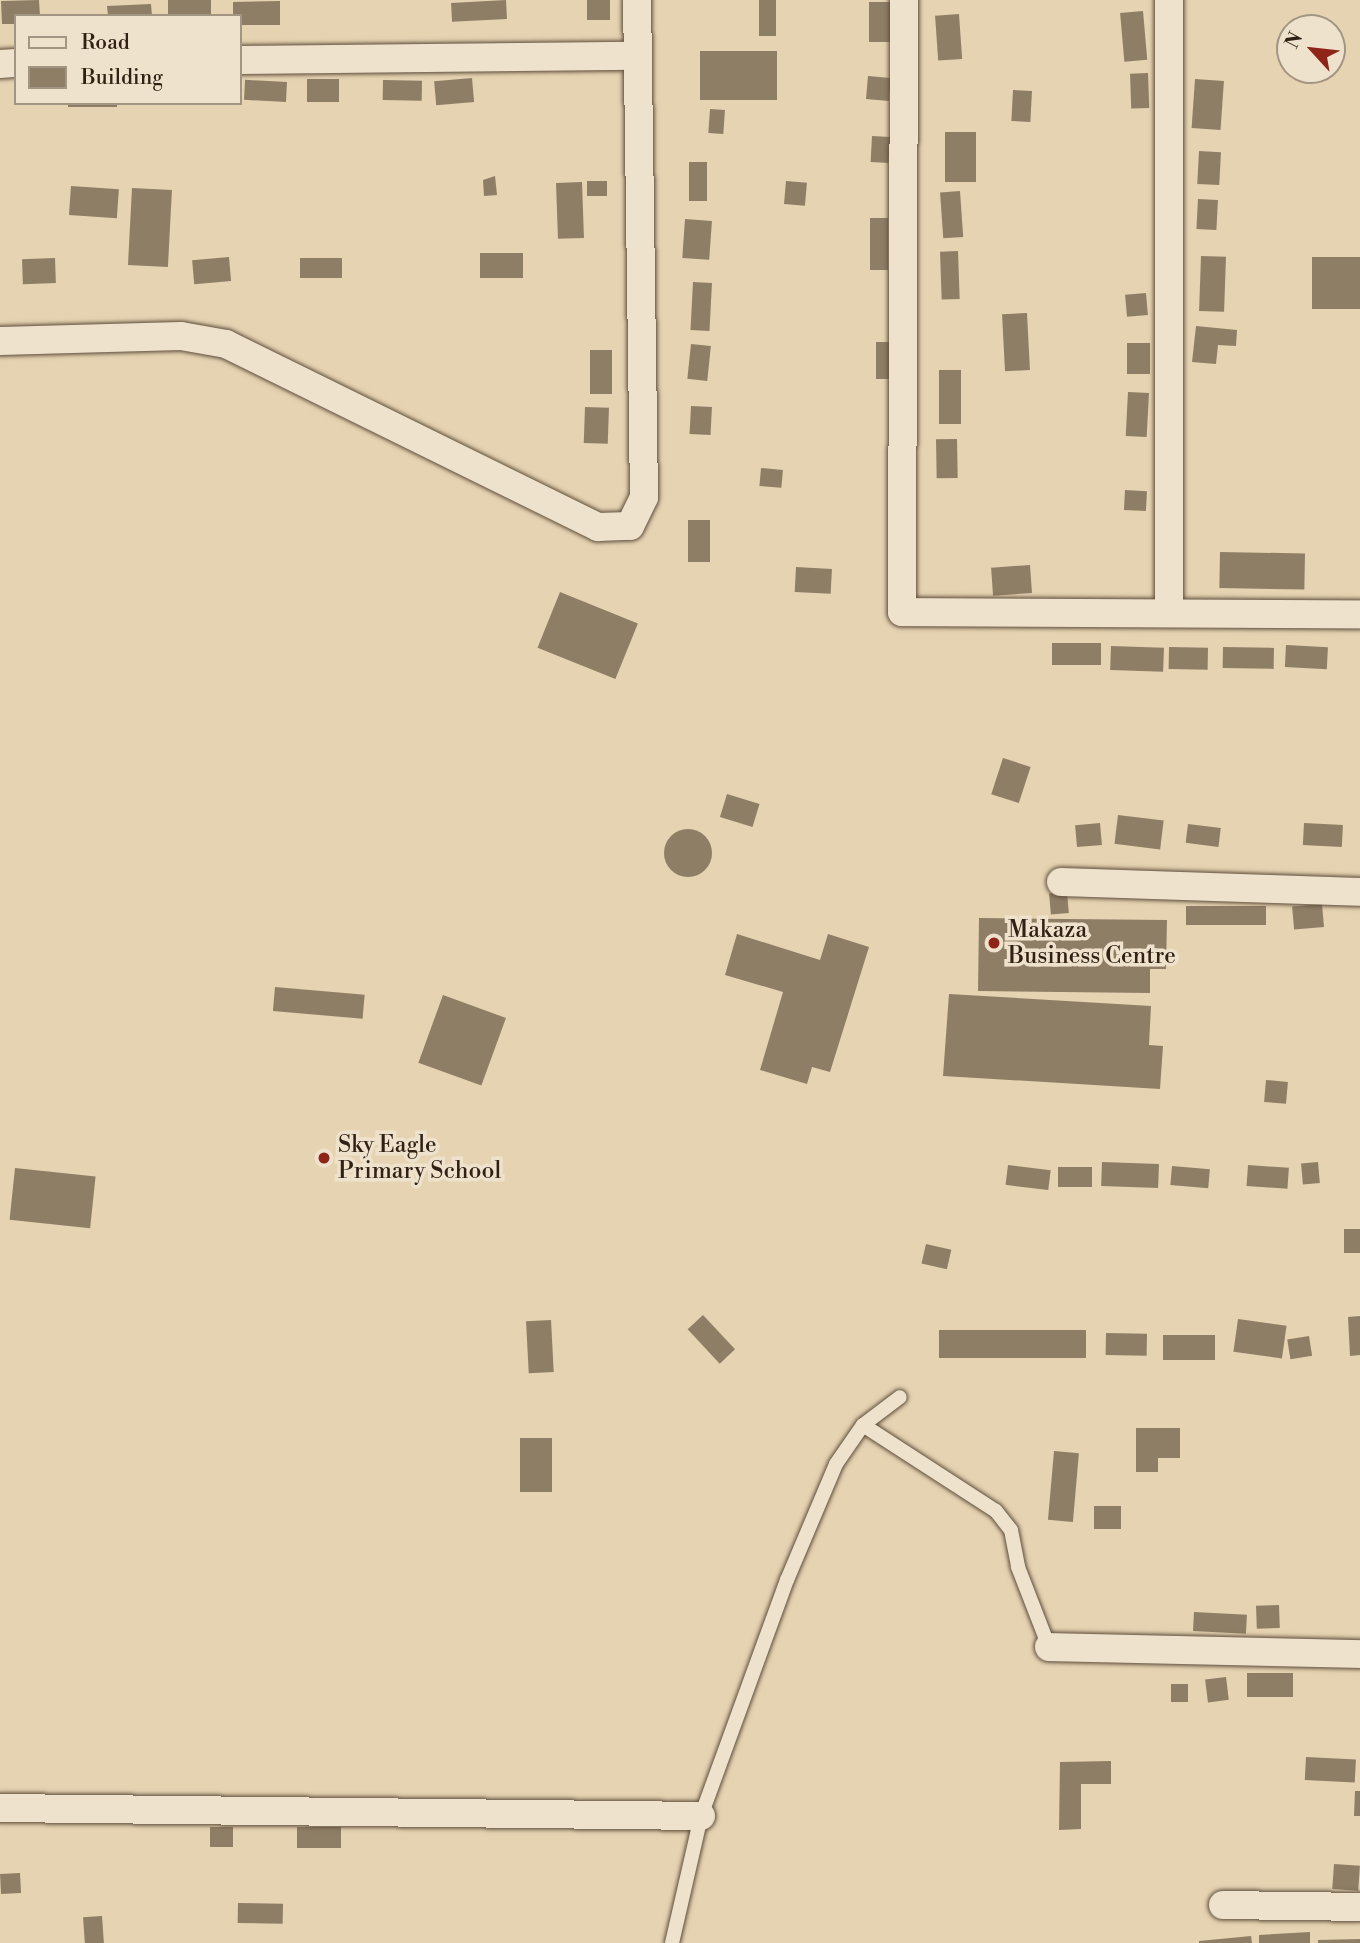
<!DOCTYPE html>
<style>
body{margin:0}
#map{position:relative;width:1360px;height:1943px;overflow:hidden;background:#e6d3b2;font-family:"Libre Bodoni",serif}
div>[style]{position:absolute}
.building>*{inset:0;background:#8f7e66;transform-origin:0 0}
.round{border-radius:50%}
.roads{filter:drop-shadow(0 0 2px #5e4e3c) drop-shadow(0 0 2px #5e4e3c)}
.lane>*{height:14px;margin:-7px;padding:0 7px;transform-origin:7px;border-radius:7px;background:#efe2cd}
.street>*{height:28px;margin:-14px;padding:0 14px;transform-origin:14px;border-radius:14px;background:#efe2cd}
.dots>*{width:19px;height:19px;translate:-50% -50%;box-sizing:border-box;border:4px solid #efe2cd;border-radius:50%}
span{translate:-50% -50%;white-space:nowrap;text-align:center;line-height:1.15;-webkit-text-stroke:7px #efe2cd;paint-order:stroke}
.poi-label{font-size:23px;color:#312114}
.left{translate:0 -50%;text-align:left}
.legend{position:absolute;left:14px;top:14px;width:228px;height:91px;box-sizing:border-box;background:#efe2cd;border:2px solid #a39583;margin:0;padding:9px 12px;list-style:none;font-size:21px;color:#312114}
.legend li{display:flex;align-items:center;gap:14px;height:35px}
.legend b{width:35px;border:2px solid #a39583}
.north{position:absolute;left:1276px;top:14px;width:70px;height:70px;box-sizing:border-box;background:#efe2cd;border:2px solid #a39583;border-radius:50%;rotate:297deg;font-size:19px;font-weight:700;line-height:28px;text-align:center;color:#312114}
.north::after{content:'';display:block;margin:auto;width:24px;height:32px;background:#8f2418;clip-path:polygon(50% 0,100% 100%,50% 72%,0 100%)}
</style>
<div id="map">
<div class="building">
<i style="clip-path:polygon(39px 0,40px 16px,16px 16px,16px 24px,2px 24px,1px 1px)"></i>
<i style="left:211px;top:0;width:16px;height:43px;rotate:90deg"></i>
<i style="left:506px;top:0;width:19px;height:55px;rotate:87deg"></i>
<i style="left:587px;top:0;width:23px;height:20px"></i>
<i style="left:759px;top:0;width:17px;height:36px"></i>
<i style="clip-path:polygon(280px 1px,280px 25px,240px 25px,240px 16px,233px 16px,233px 2px)"></i>
<i style="left:869px;top:2px;width:22px;height:40px"></i>
<i style="clip-path:polygon(151px 4px,152px 16px,108px 16px,107px 6px)"></i>
<i style="left:1143px;top:11px;width:49px;height:23px;rotate:85deg"></i>
<i style="left:959px;top:14px;width:45px;height:24px;rotate:86deg"></i>
<i style="left:700px;top:51px;width:77px;height:49px"></i>
<i style="left:1148px;top:73px;width:35px;height:18px;rotate:88deg"></i>
<i style="left:868px;top:76px;width:23px;height:23px;rotate:5deg"></i>
<i style="left:472px;top:78px;width:24px;height:38px;rotate:85deg"></i>
<i style="left:339px;top:79px;width:23px;height:32px;rotate:90deg"></i>
<i style="left:1195px;top:79px;width:29px;height:49px;rotate:4deg"></i>
<i style="left:383px;top:80px;width:39px;height:20px;rotate:1deg"></i>
<i style="left:287px;top:82px;width:20px;height:42px;rotate:93deg"></i>
<i style="left:1013px;top:90px;width:19px;height:31px;rotate:3deg"></i>
<i style="left:68px;top:103px;width:49px;height:4px"></i>
<i style="left:710px;top:109px;width:15px;height:24px;rotate:4deg"></i>
<i style="left:945px;top:132px;width:31px;height:50px"></i>
<i style="left:872px;top:136px;width:18px;height:26px;rotate:3deg"></i>
<i style="left:1199px;top:151px;width:22px;height:33px;rotate:3deg"></i>
<i style="left:689px;top:162px;width:18px;height:39px"></i>
<i style="clip-path:polygon(495px 176px,497px 195px,484px 196px,483px 180px)"></i>
<i style="left:607px;top:181px;width:15px;height:20px;rotate:90deg"></i>
<i style="left:786px;top:181px;width:21px;height:23px;rotate:5deg"></i>
<i style="left:582px;top:182px;width:56px;height:26px;rotate:88deg"></i>
<i style="left:71px;top:186px;width:48px;height:29px;rotate:4deg"></i>
<i style="left:132px;top:188px;width:40px;height:77px;rotate:3deg"></i>
<i style="left:960px;top:191px;width:46px;height:20px;rotate:86deg"></i>
<i style="left:1198px;top:199px;width:20px;height:30px;rotate:3deg"></i>
<i style="left:870px;top:218px;width:18px;height:52px"></i>
<i style="left:685px;top:219px;width:27px;height:39px;rotate:4deg"></i>
<i style="left:958px;top:251px;width:48px;height:18px;rotate:88deg"></i>
<i style="left:523px;top:253px;width:25px;height:43px;rotate:90deg"></i>
<i style="left:1201px;top:256px;width:25px;height:55px;rotate:2deg"></i>
<i style="left:229px;top:257px;width:24px;height:37px;rotate:85deg"></i>
<i style="left:1312px;top:257px;width:48px;height:52px"></i>
<i style="left:55px;top:258px;width:25px;height:33px;rotate:88deg"></i>
<i style="left:300px;top:258px;width:42px;height:20px"></i>
<i style="left:693px;top:282px;width:19px;height:48px;rotate:3deg"></i>
<i style="left:1146px;top:293px;width:22px;height:21px;rotate:85deg"></i>
<i style="left:1027px;top:313px;width:57px;height:25px;rotate:87deg"></i>
<i style="clip-path:polygon(1196px 326px,1237px 330px,1236px 346px,1218px 345px,1216px 364px,1192px 362px)"></i>
<i style="left:876px;top:342px;width:14px;height:37px"></i>
<i style="left:1127px;top:343px;width:23px;height:31px"></i>
<i style="left:691px;top:344px;width:20px;height:35px;rotate:6deg"></i>
<i style="left:590px;top:350px;width:22px;height:44px"></i>
<i style="left:939px;top:370px;width:22px;height:54px"></i>
<i style="left:1128px;top:392px;width:21px;height:44px;rotate:3deg"></i>
<i style="left:691px;top:406px;width:21px;height:28px;rotate:3deg"></i>
<i style="left:585px;top:407px;width:24px;height:36px;rotate:2deg"></i>
<i style="left:957px;top:439px;width:39px;height:21px;rotate:89deg"></i>
<i style="left:761px;top:468px;width:22px;height:18px;rotate:5deg"></i>
<i style="left:1125px;top:490px;width:22px;height:20px;rotate:3deg"></i>
<i style="left:688px;top:520px;width:22px;height:42px"></i>
<i style="left:1220px;top:552px;width:85px;height:36px;rotate:1deg"></i>
<i style="left:1030px;top:565px;width:28px;height:39px;rotate:86deg"></i>
<i style="left:796px;top:567px;width:36px;height:25px;rotate:3deg"></i>
<i style="left:560px;top:592px;width:84px;height:60px;rotate:22deg"></i>
<i style="left:1101px;top:643px;width:22px;height:49px;rotate:90deg"></i>
<i style="left:1286px;top:645px;width:42px;height:22px;rotate:3deg"></i>
<i style="left:1111px;top:646px;width:53px;height:24px;rotate:2deg"></i>
<i style="left:1169px;top:647px;width:39px;height:22px;rotate:1deg"></i>
<i style="left:1223px;top:647px;width:51px;height:21px;rotate:1deg"></i>
<i style="left:1003px;top:758px;width:29px;height:38px;rotate:18deg"></i>
<i style="left:727px;top:794px;width:34px;height:24px;rotate:17deg"></i>
<i style="left:1118px;top:815px;width:46px;height:29px;rotate:7deg"></i>
<i style="left:1100px;top:823px;width:22px;height:25px;rotate:85deg"></i>
<i style="left:1304px;top:823px;width:39px;height:22px;rotate:3deg"></i>
<i style="left:1188px;top:824px;width:33px;height:19px;rotate:7deg"></i>
<i class="round" style="left:664px;top:829px;width:48px;height:48px"></i>
<i style="left:1067px;top:892px;width:21px;height:18px;rotate:85deg"></i>
<i style="left:1322px;top:904px;width:23px;height:30px;rotate:85deg"></i>
<i style="left:1186px;top:906px;width:80px;height:19px"></i>
<i style="clip-path:polygon(979px 918px,1167px 920px,1166px 969px,1150px 969px,1150px 993px,978px 991px)"></i>
<i style="clip-path:polygon(737px 934px,820px 960px,828px 934px,869px 947px,830px 1072px,812px 1067px,807px 1084px,760px 1070px,783px 992px,725px 975px)"></i>
<i style="left:275px;top:987px;width:90px;height:24px;rotate:5deg"></i>
<i style="clip-path:polygon(949px 994px,1151px 1006px,1149px 1045px,1163px 1046px,1160px 1089px,943px 1076px)"></i>
<i style="left:443px;top:995px;width:67px;height:72px;rotate:20deg"></i>
<i style="left:1266px;top:1080px;width:22px;height:22px;rotate:5deg"></i>
<i style="left:1102px;top:1162px;width:57px;height:24px;rotate:2deg"></i>
<i style="left:1318px;top:1162px;width:21px;height:17px;rotate:85deg"></i>
<i style="left:1008px;top:1165px;width:43px;height:20px;rotate:7deg"></i>
<i style="left:1248px;top:1165px;width:41px;height:21px;rotate:4deg"></i>
<i style="left:1172px;top:1166px;width:38px;height:19px;rotate:5deg"></i>
<i style="left:1058px;top:1167px;width:34px;height:20px"></i>
<i style="left:15px;top:1168px;width:81px;height:52px;rotate:6deg"></i>
<i style="left:1344px;top:1229px;width:16px;height:24px"></i>
<i style="left:926px;top:1244px;width:26px;height:20px;rotate:13deg"></i>
<i style="left:703px;top:1315px;width:47px;height:21px;rotate:47deg"></i>
<i style="clip-path:polygon(1360px 1316px,1360px 1355px,1350px 1356px,1348px 1317px)"></i>
<i style="left:1238px;top:1319px;width:49px;height:33px;rotate:8deg"></i>
<i style="left:551px;top:1320px;width:52px;height:25px;rotate:87deg"></i>
<i style="left:1086px;top:1330px;width:28px;height:147px;rotate:90deg"></i>
<i style="left:1106px;top:1333px;width:41px;height:22px;rotate:1deg"></i>
<i style="left:1163px;top:1335px;width:52px;height:25px"></i>
<i style="left:1309px;top:1336px;width:20px;height:22px;rotate:81deg"></i>
<i style="clip-path:polygon(1136px 1428px,1180px 1428px,1180px 1458px,1158px 1458px,1158px 1472px,1136px 1472px)"></i>
<i style="left:520px;top:1438px;width:32px;height:54px"></i>
<i style="left:1054px;top:1451px;width:25px;height:69px;rotate:5deg"></i>
<i style="left:1094px;top:1506px;width:27px;height:23px"></i>
<i style="left:1279px;top:1605px;width:23px;height:23px;rotate:88deg"></i>
<i style="left:1194px;top:1612px;width:53px;height:19px;rotate:3deg"></i>
<i style="left:1293px;top:1673px;width:24px;height:46px;rotate:90deg"></i>
<i style="left:1226px;top:1677px;width:23px;height:21px;rotate:83deg"></i>
<i style="left:1188px;top:1684px;width:18px;height:17px;rotate:90deg"></i>
<i style="left:1306px;top:1757px;width:50px;height:23px;rotate:3deg"></i>
<i style="clip-path:polygon(1111px 1761px,1111px 1784px,1081px 1784px,1081px 1829px,1059px 1830px,1060px 1762px)"></i>
<i style="clip-path:polygon(1355px 1791px,1360px 1791px,1360px 1816px,1354px 1816px)"></i>
<i style="left:210px;top:1827px;width:23px;height:20px"></i>
<i style="left:297px;top:1827px;width:44px;height:21px"></i>
<i style="left:1334px;top:1864px;width:26px;height:25px;rotate:4deg"></i>
<i style="left:20px;top:1873px;width:20px;height:20px;rotate:87deg"></i>
<i style="left:238px;top:1903px;width:45px;height:20px;rotate:1deg"></i>
<i style="left:102px;top:1916px;width:27px;height:19px;rotate:86deg"></i>
<i style="clip-path:polygon(1310px 1932px,1310px 1943px,1259px 1943px,1259px 1935px)"></i>
<i style="clip-path:polygon(1251px 1936px,1252px 1943px,1199px 1943px,1199px 1941px)"></i>
<i style="clip-path:polygon(1360px 1939px,1360px 1943px,1318px 1943px,1318px 1940px)"></i>
</div>
<div class="roads">
<div class="lane">
<i style="left:863px;top:1425px;width:158px;rotate:32.9deg"></i>
<i style="left:996px;top:1511px;width:24px;rotate:52deg"></i>
<i style="left:1011px;top:1530px;width:38px;rotate:79deg"></i>
<i style="left:1018px;top:1567px;width:86px;rotate:68.8deg"></i>
<i style="left:672px;top:1943px;width:130px;rotate:-77.1deg"></i>
<i style="left:701px;top:1816px;width:251px;rotate:-70deg"></i>
<i style="left:787px;top:1580px;width:126px;rotate:-67.1deg"></i>
<i style="left:836px;top:1464px;width:47px;rotate:-55.3deg"></i>
<i style="left:863px;top:1425px;width:46px;rotate:-37.1deg"></i>
</div>
<div class="street">
<i style="left:904px;top:0;width:612px;rotate:90.19deg"></i>
<i style="left:902px;top:612px;width:458px;rotate:0.3deg"></i>
<i style="left:240px;top:60px;width:396px;rotate:-0.6deg"></i>
<i style="left:0;top:64px;width:16px;rotate:-4deg"></i>
<i style="left:0;top:341px;width:181px;rotate:-1.6deg"></i>
<i style="left:181px;top:336px;width:46px;rotate:10.1deg"></i>
<i style="left:226px;top:344px;width:415px;rotate:26.2deg"></i>
<i style="left:598px;top:527px;width:32px;rotate:-2deg"></i>
<i style="left:630px;top:526px;width:32px;rotate:-64deg"></i>
<i style="left:644px;top:497px;width:497px;rotate:-90.8deg"></i>
<i style="left:1169px;top:613px;width:613px;rotate:-90deg"></i>
<i style="left:1061px;top:882px;width:299px;rotate:1.9deg"></i>
<i style="left:1049px;top:1647px;width:311px;rotate:1.3deg"></i>
<i style="left:0;top:1808px;width:701px;rotate:0.65deg"></i>
<i style="left:1223px;top:1905px;width:137px;rotate:0.8deg"></i>
</div>
</div>
<div class="dots">
<i style="left:994px;top:943px;background:#8f2418"></i>
<i style="left:324px;top:1158px;background:#8f2418"></i>
</div>
<div class="poi-label">
<span class="left" style="left:1008px;top:943px">Makaza<br>Business Centre</span>
<span class="left" style="left:338px;top:1158px">Sky Eagle<br>Primary School</span>
</div>
<ul class="legend">
<li><b style="height:9px;background:#efe2cd"></b>Road</li>
<li><b style="height:19px;background:#8f7e66"></b>Building</li>
</ul>
<div class="north">N</div>
</div>
